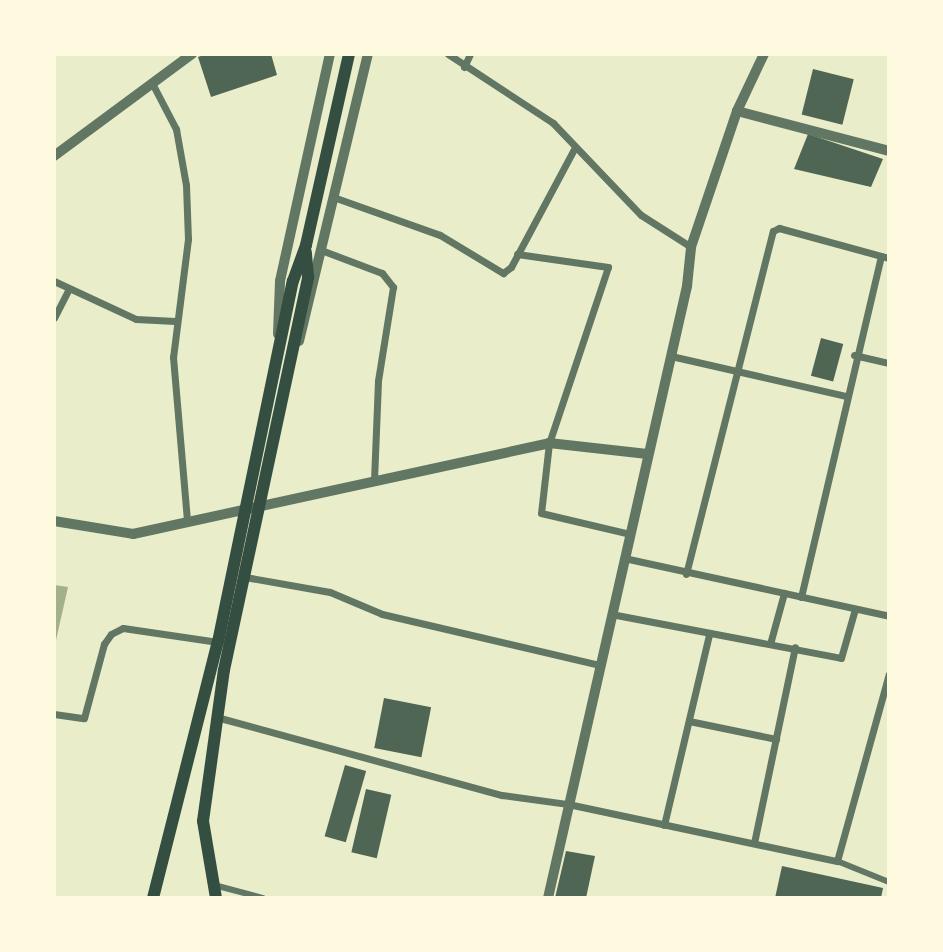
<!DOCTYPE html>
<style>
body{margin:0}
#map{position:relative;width:943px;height:952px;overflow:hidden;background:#e9edc9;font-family:Manrope,sans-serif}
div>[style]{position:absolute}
.water>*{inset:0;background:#a3b18a}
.building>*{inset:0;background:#4f6655;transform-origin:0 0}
.pedestrian>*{height:6px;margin:-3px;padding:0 3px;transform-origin:3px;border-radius:3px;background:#617663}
.minor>*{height:7px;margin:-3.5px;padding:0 3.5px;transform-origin:3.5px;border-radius:3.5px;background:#617663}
.tertiary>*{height:10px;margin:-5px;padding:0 5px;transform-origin:5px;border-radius:5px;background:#617663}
.secondary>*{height:12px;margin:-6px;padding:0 6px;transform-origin:6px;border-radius:6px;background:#344e41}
span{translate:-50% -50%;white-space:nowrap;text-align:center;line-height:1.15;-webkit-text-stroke:7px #fefae0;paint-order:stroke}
.frame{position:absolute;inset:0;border:56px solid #fefae0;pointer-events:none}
</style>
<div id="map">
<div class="water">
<i style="clip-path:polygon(54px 585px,68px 587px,54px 649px)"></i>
</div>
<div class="building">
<i style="clip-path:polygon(206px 54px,271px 54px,277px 75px,211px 97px,198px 57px)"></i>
<i style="left:813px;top:69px;width:42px;height:47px;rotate:14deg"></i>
<i style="clip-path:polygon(808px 134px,883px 159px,871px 187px,794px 169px)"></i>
<i style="left:821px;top:338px;width:23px;height:39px;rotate:15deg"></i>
<i style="left:384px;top:698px;width:48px;height:51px;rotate:11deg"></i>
<i style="left:345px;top:765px;width:22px;height:74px;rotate:16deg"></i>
<i style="left:366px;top:789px;width:26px;height:65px;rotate:13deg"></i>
<i style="clip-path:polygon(566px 851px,595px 856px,586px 898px,555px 898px)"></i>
<i style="clip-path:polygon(782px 866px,883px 888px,881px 898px,775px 898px)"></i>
</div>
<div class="pedestrian">
<i style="left:837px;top:861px;width:56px;rotate:22deg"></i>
<i style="left:214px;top:885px;width:51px;rotate:14.9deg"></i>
</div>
<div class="minor">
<i style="left:448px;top:54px;width:126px;rotate:33.3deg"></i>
<i style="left:553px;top:123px;width:127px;rotate:46.3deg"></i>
<i style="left:641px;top:215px;width:59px;rotate:32.6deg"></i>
<i style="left:464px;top:67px;width:14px;rotate:-65deg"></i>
<i style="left:153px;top:85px;width:50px;rotate:62.4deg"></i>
<i style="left:176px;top:129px;width:57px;rotate:79.9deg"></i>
<i style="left:186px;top:185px;width:54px;rotate:87.9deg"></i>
<i style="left:188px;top:239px;width:119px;rotate:97.2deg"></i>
<i style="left:173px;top:357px;width:165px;rotate:85.1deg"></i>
<i style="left:336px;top:198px;width:110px;rotate:19.6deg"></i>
<i style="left:440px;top:235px;width:74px;rotate:31.1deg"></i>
<i style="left:503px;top:273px;width:10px;rotate:-37deg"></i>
<i style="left:511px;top:267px;width:136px;rotate:-61.9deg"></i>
<i style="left:321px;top:250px;width:65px;rotate:20.7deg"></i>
<i style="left:382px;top:273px;width:18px;rotate:52deg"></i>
<i style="left:393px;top:287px;width:95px;rotate:99.1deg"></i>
<i style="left:378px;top:381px;width:101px;rotate:92.3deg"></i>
<i style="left:517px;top:254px;width:92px;rotate:8.1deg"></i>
<i style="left:608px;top:267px;width:186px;rotate:108.5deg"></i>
<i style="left:549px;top:443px;width:70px;rotate:96.5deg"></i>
<i style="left:541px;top:513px;width:91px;rotate:13.3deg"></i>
<i style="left:54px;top:281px;width:90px;rotate:24.9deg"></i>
<i style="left:136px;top:319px;width:39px;rotate:3deg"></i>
<i style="left:54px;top:318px;width:33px;rotate:-63deg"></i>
<i style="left:854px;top:355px;width:36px;rotate:13deg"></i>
<i style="left:671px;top:356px;width:180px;rotate:12.9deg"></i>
<i style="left:624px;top:558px;width:271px;rotate:12.3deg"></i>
<i style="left:686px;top:574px;width:354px;rotate:-75.8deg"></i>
<i style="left:773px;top:231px;width:7px;rotate:-27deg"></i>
<i style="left:779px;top:228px;width:114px;rotate:15.3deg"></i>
<i style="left:245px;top:577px;width:86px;rotate:10deg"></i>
<i style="left:330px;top:592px;width:56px;rotate:22.9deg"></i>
<i style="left:382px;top:614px;width:224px;rotate:13.2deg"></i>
<i style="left:801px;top:597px;width:350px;rotate:-76.8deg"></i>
<i style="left:611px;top:614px;width:234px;rotate:10.8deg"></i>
<i style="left:841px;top:658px;width:51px;rotate:-74.1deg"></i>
<i style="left:770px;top:644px;width:53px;rotate:-74.6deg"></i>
<i style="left:54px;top:714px;width:30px;rotate:8deg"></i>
<i style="left:84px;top:718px;width:77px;rotate:-74.9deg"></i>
<i style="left:104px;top:644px;width:12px;rotate:-55deg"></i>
<i style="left:111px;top:634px;width:13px;rotate:-27deg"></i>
<i style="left:123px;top:628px;width:96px;rotate:8.4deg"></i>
<i style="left:220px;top:718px;width:292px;rotate:15.3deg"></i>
<i style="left:502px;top:795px;width:67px;rotate:7.8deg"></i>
<i style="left:568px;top:804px;width:275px;rotate:12deg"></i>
<i style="left:837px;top:861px;width:194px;rotate:-74.5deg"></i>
<i style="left:689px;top:721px;width:89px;rotate:11.7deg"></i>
<i style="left:664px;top:825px;width:196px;rotate:-76.7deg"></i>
<i style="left:754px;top:843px;width:200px;rotate:-78.2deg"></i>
</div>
<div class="tertiary">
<i style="left:737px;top:111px;width:157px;rotate:14.7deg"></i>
<i style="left:54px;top:156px;width:172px;rotate:-36.5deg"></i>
<i style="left:278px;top:334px;width:53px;rotate:-87.8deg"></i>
<i style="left:280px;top:281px;width:232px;rotate:-77.6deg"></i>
<i style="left:299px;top:341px;width:295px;rotate:-76.5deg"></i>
<i style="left:54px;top:521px;width:80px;rotate:9.3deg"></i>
<i style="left:133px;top:534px;width:426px;rotate:-12.3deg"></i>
<i style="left:549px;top:443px;width:99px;rotate:6.4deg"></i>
<i style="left:548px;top:898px;width:628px;rotate:-77.2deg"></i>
<i style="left:687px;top:286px;width:39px;rotate:-84deg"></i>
<i style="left:691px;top:247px;width:144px;rotate:-71.3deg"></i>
<i style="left:737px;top:111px;width:63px;rotate:-64.7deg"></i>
</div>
<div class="secondary">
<i style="left:153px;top:898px;width:264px;rotate:-75.8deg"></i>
<i style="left:218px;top:642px;width:369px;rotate:-78.3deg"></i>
<i style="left:293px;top:281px;width:38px;rotate:-70deg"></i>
<i style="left:306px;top:245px;width:196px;rotate:-77.3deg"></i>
<i style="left:216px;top:898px;width:78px;rotate:-99.6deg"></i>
<i style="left:203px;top:821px;width:152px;rotate:-82.1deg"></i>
<i style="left:224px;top:670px;width:402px;rotate:-77.9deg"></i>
<i style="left:308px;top:277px;width:25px;rotate:-95deg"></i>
</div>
<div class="frame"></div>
</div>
